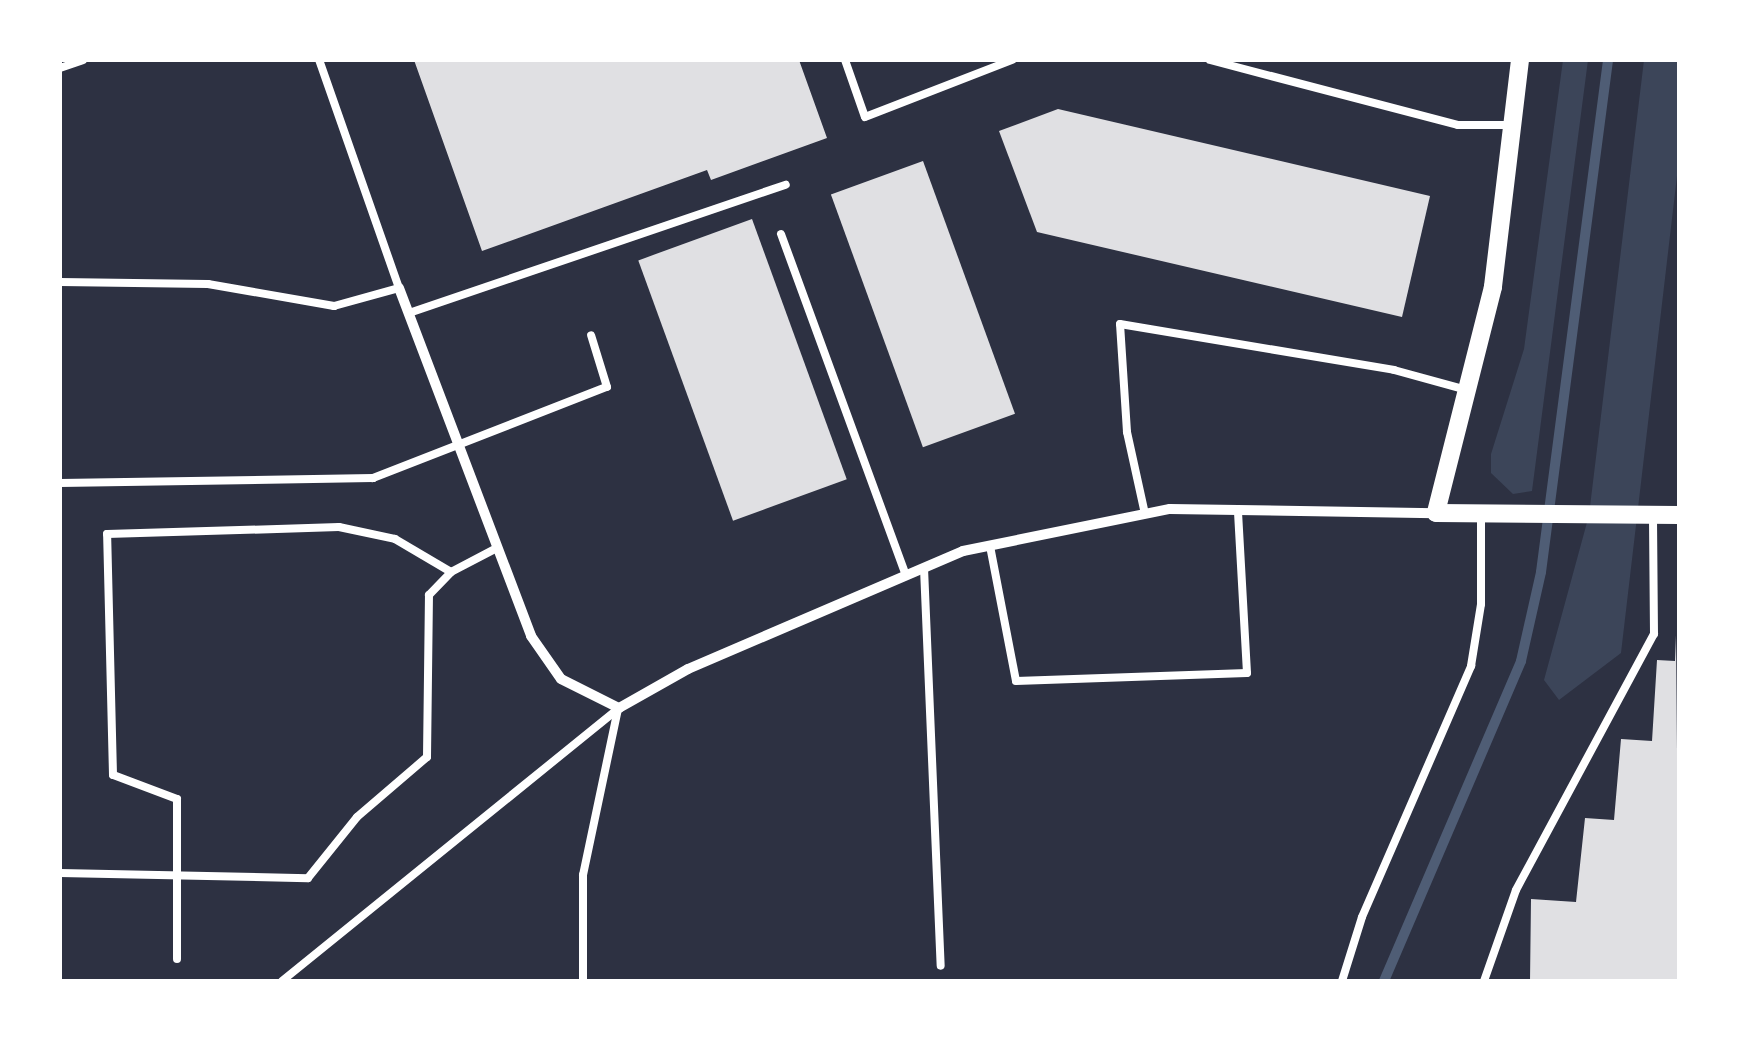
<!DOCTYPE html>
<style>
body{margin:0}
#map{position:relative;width:1739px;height:1041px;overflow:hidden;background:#2d3142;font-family:Lato,sans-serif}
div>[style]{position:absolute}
.green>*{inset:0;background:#3c4559}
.stream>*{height:10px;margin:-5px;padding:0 5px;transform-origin:5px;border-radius:5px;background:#4f5d75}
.building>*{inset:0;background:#e0e0e3;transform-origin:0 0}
.service>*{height:8px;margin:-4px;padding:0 4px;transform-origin:4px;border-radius:4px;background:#fff}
.minor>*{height:10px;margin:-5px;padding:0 5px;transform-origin:5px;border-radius:5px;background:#fff}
.tertiary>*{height:18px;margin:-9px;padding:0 9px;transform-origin:9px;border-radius:9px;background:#fff}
span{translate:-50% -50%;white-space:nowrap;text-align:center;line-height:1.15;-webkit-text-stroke:10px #fff;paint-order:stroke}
.frame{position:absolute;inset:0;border:62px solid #fff;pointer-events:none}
</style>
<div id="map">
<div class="green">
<i style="clip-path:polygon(1563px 60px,1588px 60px,1532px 491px,1513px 494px,1491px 473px,1491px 454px,1524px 349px)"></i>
<i style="clip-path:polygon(1644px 60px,1679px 60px,1679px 159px,1621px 653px,1559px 700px,1544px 680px,1589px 515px)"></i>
</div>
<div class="stream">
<i style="left:1384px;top:981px;width:348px;rotate:-66.8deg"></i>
<i style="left:1521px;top:661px;width:91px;rotate:-77.3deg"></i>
<i style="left:1541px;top:572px;width:516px;rotate:-82.54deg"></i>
</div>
<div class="building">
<i style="clip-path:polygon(414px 60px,799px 60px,827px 138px,711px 180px,707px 170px,482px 251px)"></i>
<i style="clip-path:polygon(1058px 109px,1430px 196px,1402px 317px,1037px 232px,999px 131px)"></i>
<i style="left:923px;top:161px;width:269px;height:98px;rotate:70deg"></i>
<i style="left:752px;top:219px;width:277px;height:121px;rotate:70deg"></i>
<i style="clip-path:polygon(1676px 635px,1679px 981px,1530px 981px,1531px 899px,1576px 902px,1585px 818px,1614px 820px,1621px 739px,1652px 741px,1657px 660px,1675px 661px)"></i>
</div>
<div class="service">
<i style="left:845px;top:60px;width:60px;rotate:70.7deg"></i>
<i style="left:865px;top:117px;width:158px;rotate:-21.2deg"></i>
<i style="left:1210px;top:60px;width:256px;rotate:14.7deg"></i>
<i style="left:1458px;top:125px;width:54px"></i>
<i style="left:60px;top:68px;width:24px;rotate:-19deg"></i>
<i style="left:781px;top:234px;width:363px;rotate:69.9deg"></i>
<i style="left:60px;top:282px;width:148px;rotate:0.8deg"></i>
<i style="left:208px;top:284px;width:128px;rotate:9.9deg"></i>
<i style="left:334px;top:306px;width:67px;rotate:-15.5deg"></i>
<i style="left:399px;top:288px;width:242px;rotate:-109.3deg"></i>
<i style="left:409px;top:313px;width:398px;rotate:-18.8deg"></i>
<i style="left:60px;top:483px;width:313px;rotate:-0.9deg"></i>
<i style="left:373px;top:478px;width:251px;rotate:-21.3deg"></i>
<i style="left:607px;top:387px;width:54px;rotate:-107.1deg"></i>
<i style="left:1145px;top:514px;width:84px;rotate:-102.4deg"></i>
<i style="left:1127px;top:432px;width:108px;rotate:-93.7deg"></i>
<i style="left:1120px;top:324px;width:278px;rotate:9.5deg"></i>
<i style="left:1394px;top:370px;width:76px;rotate:15.3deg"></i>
<i style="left:990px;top:546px;width:137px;rotate:79.1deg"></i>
<i style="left:1016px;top:681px;width:231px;rotate:-2deg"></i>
<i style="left:1247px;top:673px;width:163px;rotate:-93.2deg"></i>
<i style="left:924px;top:568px;width:398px;rotate:87.6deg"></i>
<i style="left:60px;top:873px;width:248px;rotate:1.2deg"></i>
<i style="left:308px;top:878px;width:78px;rotate:-51.2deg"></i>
<i style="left:357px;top:817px;width:92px;rotate:-40.6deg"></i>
<i style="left:427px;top:757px;width:162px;rotate:-89.3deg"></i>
<i style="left:429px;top:595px;width:32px;rotate:-46deg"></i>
<i style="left:451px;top:572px;width:52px;rotate:-27.6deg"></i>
<i style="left:177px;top:959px;width:160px;rotate:-90deg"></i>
<i style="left:177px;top:799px;width:68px;rotate:-159.4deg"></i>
<i style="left:113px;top:775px;width:241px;rotate:-91.4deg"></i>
<i style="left:107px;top:534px;width:232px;rotate:-1.7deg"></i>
<i style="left:339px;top:527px;width:57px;rotate:12.1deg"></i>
<i style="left:395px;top:539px;width:65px;rotate:30.5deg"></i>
<i style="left:282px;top:981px;width:434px;rotate:-39deg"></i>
<i style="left:583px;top:981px;width:106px;rotate:-90deg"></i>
<i style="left:583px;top:875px;width:170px;rotate:-78.1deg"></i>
<i style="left:1342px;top:981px;width:67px;rotate:-72.6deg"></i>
<i style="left:1362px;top:917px;width:274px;rotate:-66.5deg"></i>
<i style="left:1471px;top:666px;width:63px;rotate:-80.8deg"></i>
<i style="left:1481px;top:604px;width:90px;rotate:-90deg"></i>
<i style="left:1484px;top:981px;width:96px;rotate:-70.6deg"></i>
<i style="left:1516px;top:890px;width:291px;rotate:-61.7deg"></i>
<i style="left:1654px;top:634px;width:118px;rotate:-90.5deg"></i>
</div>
<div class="minor">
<i style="left:399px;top:288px;width:372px;rotate:69.2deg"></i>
<i style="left:531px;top:636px;width:52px;rotate:55.1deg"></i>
<i style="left:561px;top:679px;width:65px;rotate:26.6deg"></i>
<i style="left:619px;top:708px;width:79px;rotate:-29.5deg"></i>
<i style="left:688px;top:669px;width:299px;rotate:-23.2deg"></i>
<i style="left:963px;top:551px;width:211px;rotate:-11.5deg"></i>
<i style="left:1170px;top:509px;width:266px;rotate:0.9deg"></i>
</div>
<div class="tertiary">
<i style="left:1520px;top:60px;width:229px;rotate:96.8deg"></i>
<i style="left:1493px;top:287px;width:233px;rotate:104.2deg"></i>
<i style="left:1436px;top:513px;width:243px;rotate:0.5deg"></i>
</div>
<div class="frame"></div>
</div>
